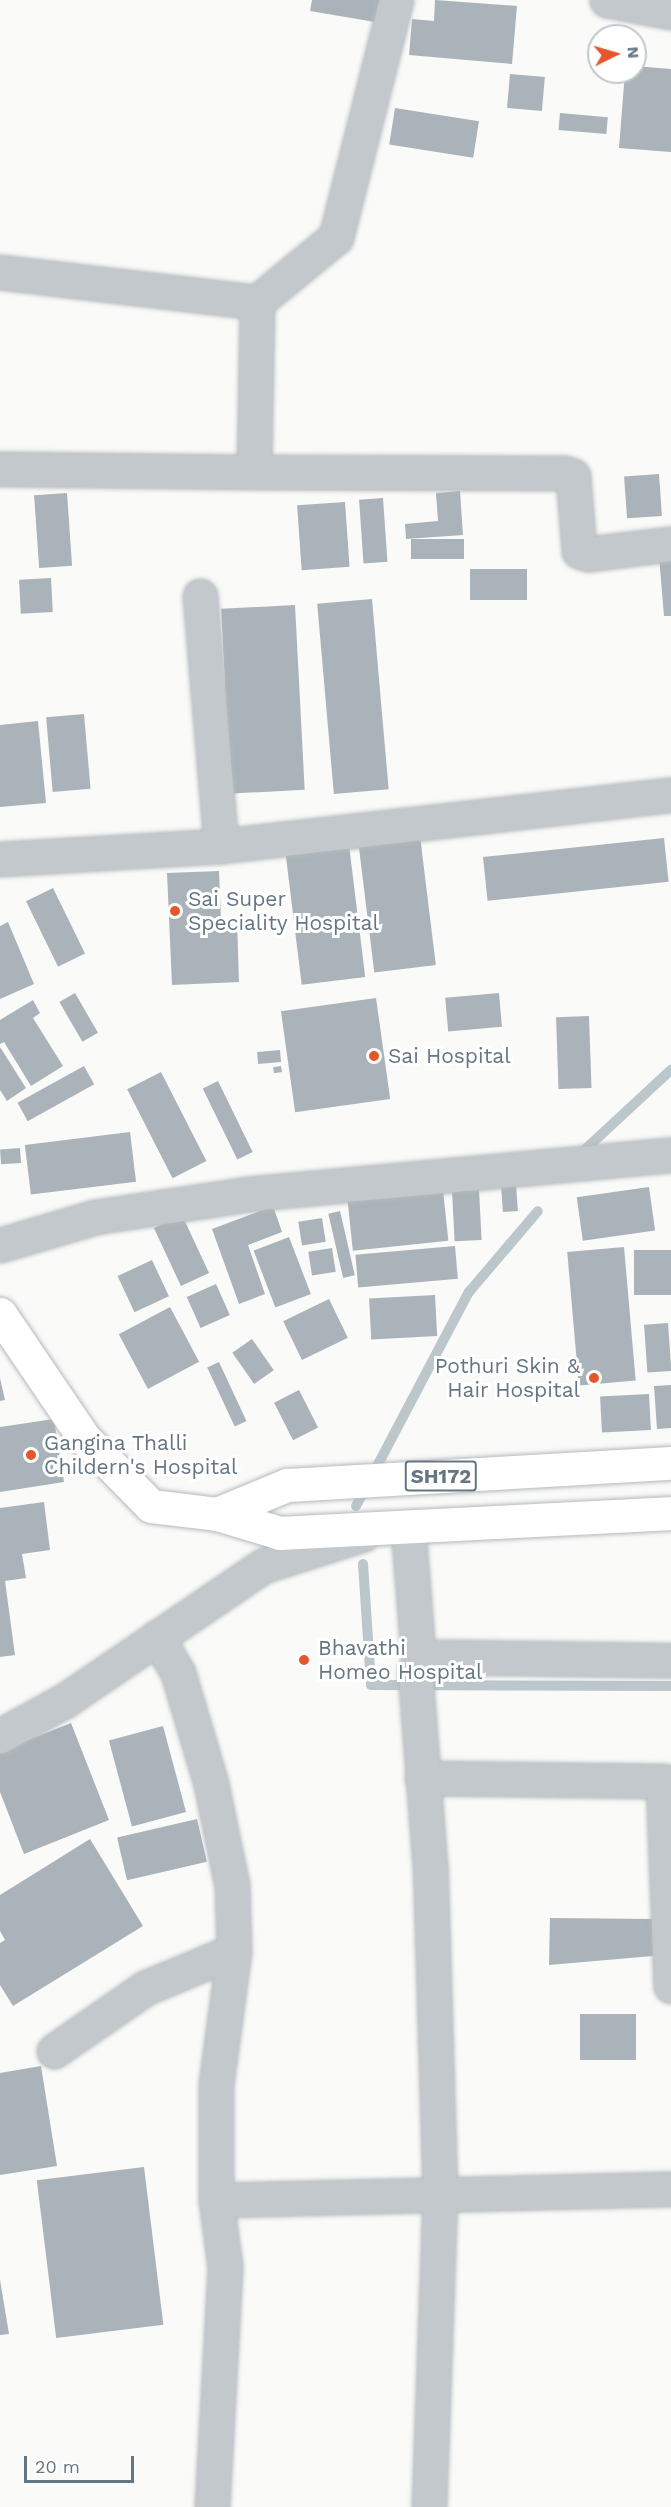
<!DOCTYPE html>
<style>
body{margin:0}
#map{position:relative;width:671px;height:2507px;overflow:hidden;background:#fafaf8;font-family:"Work Sans",sans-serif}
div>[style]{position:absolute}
.stream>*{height:10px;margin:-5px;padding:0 5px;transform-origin:5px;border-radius:5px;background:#bbc7cb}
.building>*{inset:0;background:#aab3b9;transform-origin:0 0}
.roads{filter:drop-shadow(0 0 2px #b5babe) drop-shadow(0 0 2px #b5babe)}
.minor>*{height:33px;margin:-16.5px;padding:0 16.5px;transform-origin:16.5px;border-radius:16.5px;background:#c3c8cc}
.primary>*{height:33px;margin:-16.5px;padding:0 16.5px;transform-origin:16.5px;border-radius:16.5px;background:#fff}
.dots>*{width:16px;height:16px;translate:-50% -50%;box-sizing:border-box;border:3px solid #fff;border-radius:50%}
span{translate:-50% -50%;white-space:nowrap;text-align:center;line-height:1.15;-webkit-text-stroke:6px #fff;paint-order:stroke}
.shield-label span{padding:2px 4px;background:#fff;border:2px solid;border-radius:4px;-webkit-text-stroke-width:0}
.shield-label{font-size:20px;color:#657683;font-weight:700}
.poi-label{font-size:21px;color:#657683}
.left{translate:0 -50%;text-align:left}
.right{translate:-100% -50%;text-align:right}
.north{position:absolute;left:587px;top:24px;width:60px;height:60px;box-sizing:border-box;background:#fff;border:2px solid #c1c8cd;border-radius:50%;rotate:85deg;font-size:16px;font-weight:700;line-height:24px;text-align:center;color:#657683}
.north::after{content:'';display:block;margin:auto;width:21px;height:27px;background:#e4572e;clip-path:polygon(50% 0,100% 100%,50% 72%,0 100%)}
.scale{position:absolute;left:24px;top:2456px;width:110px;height:27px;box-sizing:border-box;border:3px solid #657683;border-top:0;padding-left:8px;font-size:18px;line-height:21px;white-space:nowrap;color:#657683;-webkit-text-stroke:4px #fff;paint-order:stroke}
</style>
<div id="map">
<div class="stream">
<i style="left:578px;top:1156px;width:127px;rotate:-42.8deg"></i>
<i style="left:356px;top:1506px;width:242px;rotate:-62.2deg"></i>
<i style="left:469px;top:1292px;width:106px;rotate:-49.6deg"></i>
<i style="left:363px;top:1564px;width:121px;rotate:86.2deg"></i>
<i style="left:371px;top:1685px;width:300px;rotate:0.2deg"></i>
</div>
<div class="building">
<i style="clip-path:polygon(312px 0,385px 0,381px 23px,310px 11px)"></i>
<i style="clip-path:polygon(435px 0,517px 6px,512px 64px,409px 55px,412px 19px,434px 21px)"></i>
<i style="clip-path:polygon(635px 66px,671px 69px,671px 152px,619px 148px,625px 72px,635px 72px)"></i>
<i style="left:510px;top:74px;width:35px;height:34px;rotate:5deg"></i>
<i style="left:395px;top:108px;width:85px;height:37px;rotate:9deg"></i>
<i style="left:560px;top:113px;width:48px;height:17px;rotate:5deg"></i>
<i style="left:659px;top:474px;width:42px;height:35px;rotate:86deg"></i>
<i style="clip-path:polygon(460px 491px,463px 535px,406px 539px,405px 524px,438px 521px,436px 493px)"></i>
<i style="left:67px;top:493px;width:73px;height:33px;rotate:86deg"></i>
<i style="left:383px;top:498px;width:64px;height:24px;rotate:86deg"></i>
<i style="left:345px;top:502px;width:65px;height:48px;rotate:86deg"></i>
<i style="left:464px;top:539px;width:20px;height:53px;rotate:90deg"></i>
<i style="clip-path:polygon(671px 555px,671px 616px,664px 616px,659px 556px)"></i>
<i style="left:527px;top:569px;width:31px;height:57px;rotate:90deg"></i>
<i style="left:51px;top:578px;width:34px;height:32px;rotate:87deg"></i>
<i style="left:372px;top:599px;width:191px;height:55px;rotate:85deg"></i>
<i style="left:295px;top:605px;width:185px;height:74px;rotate:87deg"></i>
<i style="left:84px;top:714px;width:75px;height:38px;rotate:85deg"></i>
<i style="clip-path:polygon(38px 721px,46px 803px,0 807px,0 725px)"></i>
<i style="left:420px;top:836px;width:130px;height:62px;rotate:83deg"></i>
<i style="left:664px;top:838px;width:44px;height:182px;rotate:84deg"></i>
<i style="left:349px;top:845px;width:133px;height:64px;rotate:83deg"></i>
<i style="clip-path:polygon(219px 871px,221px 921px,237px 920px,239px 982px,172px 985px,167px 873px)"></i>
<i style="left:53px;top:888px;width:73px;height:30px;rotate:64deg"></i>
<i style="clip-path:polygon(8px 922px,34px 984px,0 999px,0 926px)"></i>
<i style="left:75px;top:993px;width:46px;height:18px;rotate:60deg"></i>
<i style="left:499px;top:993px;width:34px;height:54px;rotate:85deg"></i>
<i style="left:376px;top:998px;width:102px;height:96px;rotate:82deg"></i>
<i style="clip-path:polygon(33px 1000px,40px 1013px,33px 1018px,63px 1066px,31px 1086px,4px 1042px,0 1044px,0 1020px)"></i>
<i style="left:589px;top:1016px;width:72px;height:33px;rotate:88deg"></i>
<i style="clip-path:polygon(0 1047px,26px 1088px,7px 1101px,0 1090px)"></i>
<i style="left:280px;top:1050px;width:12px;height:23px;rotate:85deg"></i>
<i style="left:84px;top:1066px;width:21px;height:76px;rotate:61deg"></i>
<i style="left:281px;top:1066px;width:6px;height:8px;rotate:81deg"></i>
<i style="left:161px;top:1072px;width:100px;height:38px;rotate:63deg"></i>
<i style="left:218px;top:1081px;width:79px;height:17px;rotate:64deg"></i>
<i style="left:130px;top:1132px;width:50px;height:106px;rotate:83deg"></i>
<i style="left:20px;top:1148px;width:15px;height:20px;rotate:86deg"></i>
<i style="left:516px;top:1184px;width:27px;height:15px;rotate:86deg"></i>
<i style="left:649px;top:1187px;width:44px;height:73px;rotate:82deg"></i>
<i style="left:443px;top:1190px;width:51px;height:96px;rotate:84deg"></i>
<i style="left:479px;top:1190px;width:50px;height:27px;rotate:87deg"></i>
<i style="clip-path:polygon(273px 1206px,282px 1232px,248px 1245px,265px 1294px,239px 1304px,212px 1229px)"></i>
<i style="left:340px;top:1211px;width:66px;height:12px;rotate:77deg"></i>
<i style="left:182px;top:1215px;width:64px;height:31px;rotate:65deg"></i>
<i style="left:322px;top:1218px;width:24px;height:24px;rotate:81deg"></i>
<i style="left:289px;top:1237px;width:61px;height:38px;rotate:69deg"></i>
<i style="left:455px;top:1246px;width:33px;height:100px;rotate:85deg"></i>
<i style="left:624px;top:1247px;width:134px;height:57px;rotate:85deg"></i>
<i style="left:332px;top:1248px;width:24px;height:24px;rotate:81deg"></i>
<i style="left:671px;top:1250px;width:45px;height:37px;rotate:90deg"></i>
<i style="left:152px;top:1260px;width:40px;height:38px;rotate:65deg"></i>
<i style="left:216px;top:1284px;width:34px;height:32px;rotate:66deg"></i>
<i style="left:435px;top:1295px;width:41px;height:66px;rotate:87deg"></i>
<i style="left:329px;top:1299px;width:43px;height:51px;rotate:64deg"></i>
<i style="left:170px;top:1307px;width:62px;height:58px;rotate:62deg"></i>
<i style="left:668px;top:1323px;width:48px;height:24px;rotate:86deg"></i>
<i style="left:252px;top:1339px;width:38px;height:24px;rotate:55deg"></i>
<i style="left:219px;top:1362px;width:65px;height:13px;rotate:65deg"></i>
<i style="clip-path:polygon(0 1378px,5px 1400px,0 1401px)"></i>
<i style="clip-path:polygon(671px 1385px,671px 1428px,657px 1429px,654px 1386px)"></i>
<i style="left:299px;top:1390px;width:42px;height:28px;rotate:63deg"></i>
<i style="left:649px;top:1394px;width:36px;height:49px;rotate:87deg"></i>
<i style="clip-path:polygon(54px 1419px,64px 1482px,0 1492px,0 1427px)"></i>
<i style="clip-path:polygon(44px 1502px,50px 1550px,22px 1554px,26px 1578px,5px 1581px,15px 1655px,0 1657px,0 1508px)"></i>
<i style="clip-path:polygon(71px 1723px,109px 1820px,24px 1854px,0 1792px,0 1751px)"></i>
<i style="left:163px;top:1726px;width:89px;height:56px;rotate:75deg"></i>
<i style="left:197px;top:1819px;width:44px;height:82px;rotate:77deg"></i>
<i style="clip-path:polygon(90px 1839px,143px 1926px,13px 2006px,0 1985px,0 1943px,5px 1940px,0 1931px,0 1895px)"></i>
<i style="clip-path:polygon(550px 1918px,652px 1919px,653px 1956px,549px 1965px)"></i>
<i style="left:580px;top:2014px;width:56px;height:46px"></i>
<i style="clip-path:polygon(41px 2066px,57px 2166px,0 2175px,0 2073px)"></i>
<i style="left:144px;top:2167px;width:159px;height:108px;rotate:83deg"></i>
<i style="clip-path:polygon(0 2280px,9px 2334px,0 2335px)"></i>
</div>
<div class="roads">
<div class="minor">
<i style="left:607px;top:0;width:65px;rotate:10.6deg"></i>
<i style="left:0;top:272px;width:259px;rotate:6.7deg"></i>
<i style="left:0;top:469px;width:254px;rotate:0.7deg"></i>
<i style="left:254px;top:472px;width:170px;rotate:-89deg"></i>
<i style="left:257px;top:302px;width:102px;rotate:-39.4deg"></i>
<i style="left:336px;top:237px;width:244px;rotate:-75.8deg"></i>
<i style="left:254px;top:472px;width:310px;rotate:0.2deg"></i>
<i style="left:564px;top:473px;width:9px;rotate:18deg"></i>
<i style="left:573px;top:476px;width:75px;rotate:85.4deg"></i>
<i style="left:579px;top:551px;width:9px;rotate:18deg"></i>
<i style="left:588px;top:554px;width:84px;rotate:-6.9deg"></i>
<i style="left:200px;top:596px;width:251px;rotate:85.2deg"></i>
<i style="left:0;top:859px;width:221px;rotate:-3.4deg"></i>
<i style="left:221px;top:846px;width:453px;rotate:-6.5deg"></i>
<i style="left:0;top:1245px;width:99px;rotate:-16.4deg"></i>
<i style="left:95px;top:1217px;width:155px;rotate:-8.5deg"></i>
<i style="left:248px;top:1194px;width:425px;rotate:-5.3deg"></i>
<i style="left:408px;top:1528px;width:137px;rotate:85.4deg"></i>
<i style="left:157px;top:1637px;width:42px;rotate:59.7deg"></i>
<i style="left:178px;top:1673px;width:116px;rotate:73.4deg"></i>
<i style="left:211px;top:1784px;width:103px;rotate:78.3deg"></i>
<i style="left:232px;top:1885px;width:66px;rotate:88.3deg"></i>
<i style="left:234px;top:1951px;width:134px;rotate:97.7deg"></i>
<i style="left:216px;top:2084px;width:116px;rotate:90deg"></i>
<i style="left:216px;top:2200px;width:68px;rotate:82.3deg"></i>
<i style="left:225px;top:2267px;width:240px;rotate:93.1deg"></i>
<i style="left:0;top:1736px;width:73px;rotate:-28.7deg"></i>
<i style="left:64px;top:1701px;width:240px;rotate:-34.2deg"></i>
<i style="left:263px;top:1566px;width:105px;rotate:-17.7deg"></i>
<i style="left:422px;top:1778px;width:241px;rotate:0.7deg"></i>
<i style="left:663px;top:1781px;width:205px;rotate:87.8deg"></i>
<i style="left:54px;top:2051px;width:111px;rotate:-34.7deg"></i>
<i style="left:145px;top:1988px;width:96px;rotate:-22.6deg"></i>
<i style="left:216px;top:2200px;width:455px;rotate:-1.4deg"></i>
<i style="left:429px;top:2507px;width:312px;rotate:-88deg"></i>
<i style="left:440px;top:2195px;width:329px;rotate:-91.7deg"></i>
<i style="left:430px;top:1866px;width:196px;rotate:-94.4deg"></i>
<i style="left:415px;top:1671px;width:15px;rotate:-53deg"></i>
<i style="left:424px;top:1659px;width:18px;rotate:-6deg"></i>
<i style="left:442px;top:1657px;width:229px;rotate:0.8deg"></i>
</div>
<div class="primary">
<i style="left:0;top:1314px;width:150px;rotate:55.9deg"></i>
<i style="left:84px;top:1438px;width:95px;rotate:45.4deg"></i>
<i style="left:151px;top:1506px;width:66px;rotate:6.9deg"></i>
<i style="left:217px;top:1514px;width:66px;rotate:16.8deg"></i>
<i style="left:280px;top:1533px;width:392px;rotate:-2.9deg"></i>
<i style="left:217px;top:1514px;width:76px;rotate:-22.5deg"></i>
<i style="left:287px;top:1485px;width:385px;rotate:-3.3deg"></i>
</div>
</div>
<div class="dots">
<i style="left:175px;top:911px;background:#e4572e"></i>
<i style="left:374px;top:1056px;background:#e4572e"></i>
<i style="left:594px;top:1378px;background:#e4572e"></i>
<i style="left:31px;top:1455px;background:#e4572e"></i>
<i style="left:304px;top:1660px;background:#e4572e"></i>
</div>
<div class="shield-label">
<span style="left:441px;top:1476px">SH172</span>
</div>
<div class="poi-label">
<span class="left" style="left:188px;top:911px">Sai Super<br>Speciality Hospital</span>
<span class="left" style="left:388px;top:1056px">Sai Hospital</span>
<span class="right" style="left:580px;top:1378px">Pothuri Skin &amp;<br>Hair Hospital</span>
<span class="left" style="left:44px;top:1455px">Gangina Thalli<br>Childern's Hospital</span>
<span class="left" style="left:318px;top:1660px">Bhavathi<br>Homeo Hospital</span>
</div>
<div class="north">N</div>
<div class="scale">20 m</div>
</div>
